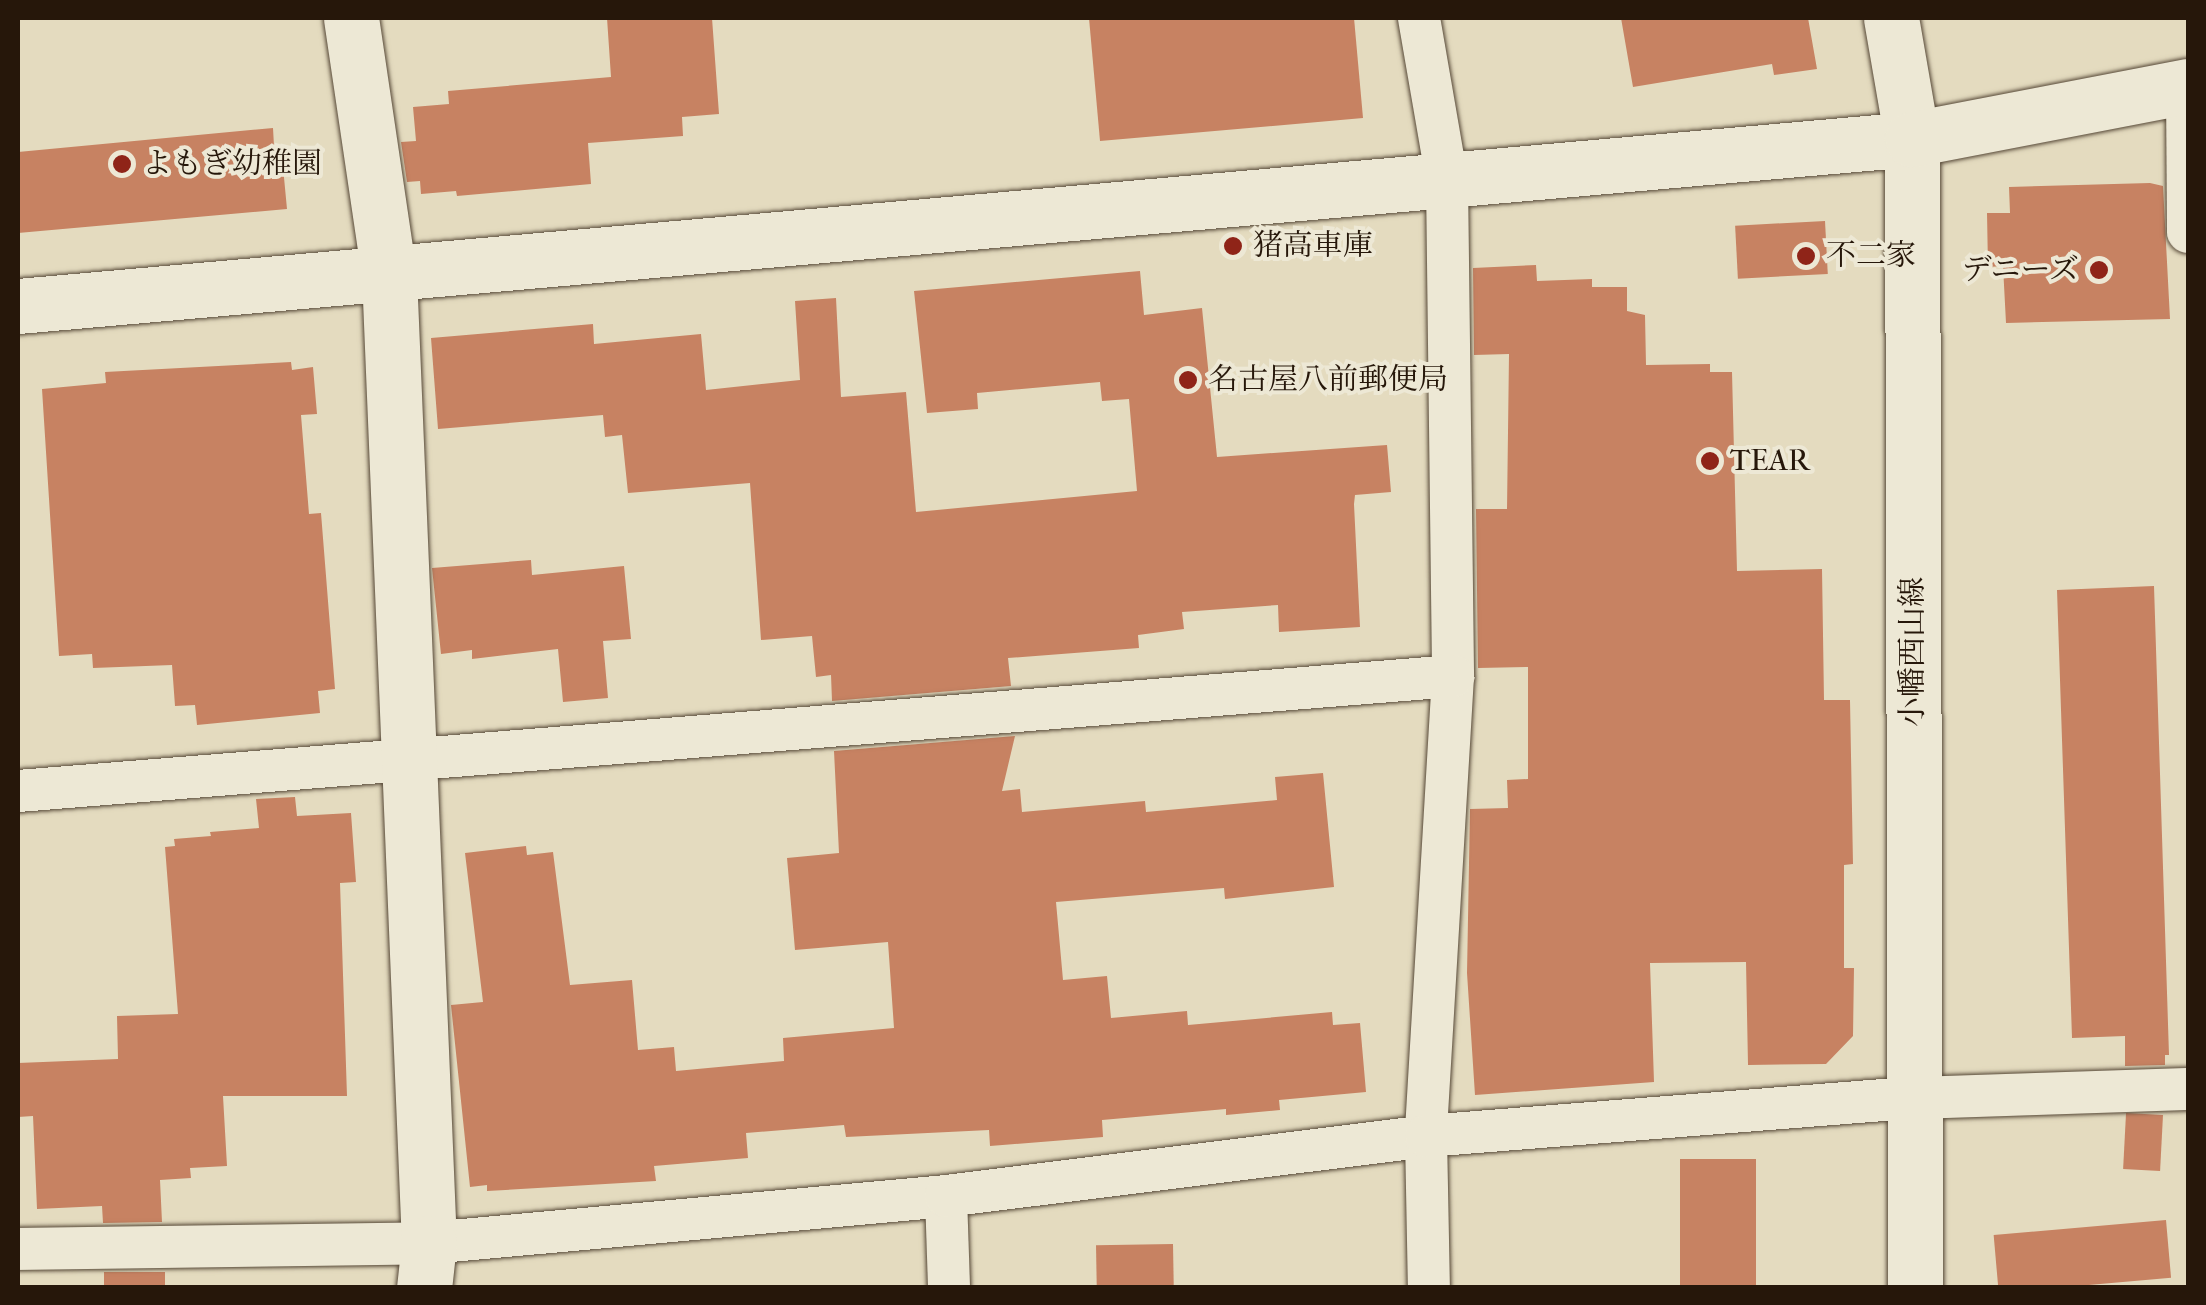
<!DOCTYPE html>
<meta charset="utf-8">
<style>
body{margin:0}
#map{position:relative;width:2206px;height:1305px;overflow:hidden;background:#e4dbbf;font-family:"IM FELL French Canon","Noto Serif JP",serif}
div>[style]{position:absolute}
.building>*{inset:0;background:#c78262;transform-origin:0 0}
.roads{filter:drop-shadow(0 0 2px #564837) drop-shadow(0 0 2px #564837)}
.street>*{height:42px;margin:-21px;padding:0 21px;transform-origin:21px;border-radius:21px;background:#ede8d5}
.secondary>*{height:55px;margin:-27.5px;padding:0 27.5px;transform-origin:27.5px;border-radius:27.5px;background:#ede8d5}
.dots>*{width:28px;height:28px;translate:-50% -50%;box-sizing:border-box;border:5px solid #ede8d5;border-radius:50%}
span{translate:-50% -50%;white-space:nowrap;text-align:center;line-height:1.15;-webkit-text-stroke:8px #ede8d5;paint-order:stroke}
.poi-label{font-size:30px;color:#26170a}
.left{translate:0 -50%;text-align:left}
.right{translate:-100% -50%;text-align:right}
.street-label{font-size:30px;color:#26170a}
.frame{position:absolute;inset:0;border:20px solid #26170a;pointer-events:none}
</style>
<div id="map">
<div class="building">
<i style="clip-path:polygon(607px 18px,712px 18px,719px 114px,682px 117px,683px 136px,588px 143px,591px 184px,457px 196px,456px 191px,421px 194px,420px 181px,407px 182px,401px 142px,416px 141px,413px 107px,449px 104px,448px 91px,611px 77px)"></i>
<i style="clip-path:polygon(1089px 18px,1354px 18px,1363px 118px,1100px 141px)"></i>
<i style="clip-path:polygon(1621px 18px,1808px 18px,1817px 69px,1774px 75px,1772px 64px,1633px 87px)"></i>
<i style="clip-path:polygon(273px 128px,274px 146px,281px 146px,287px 209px,18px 233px,18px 152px)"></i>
<i style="clip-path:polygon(2150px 183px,2163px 186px,2170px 319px,2006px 323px,2003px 266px,1988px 267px,1987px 213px,2010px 213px,2009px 187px)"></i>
<i style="left:1825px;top:221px;width:53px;height:90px;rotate:87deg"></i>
<i style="clip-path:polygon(1536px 265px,1537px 281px,1592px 279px,1592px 287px,1627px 287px,1627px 311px,1645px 315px,1646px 365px,1710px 364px,1710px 372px,1732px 372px,1737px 571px,1822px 569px,1824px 700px,1850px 700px,1853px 864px,1844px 865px,1844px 968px,1854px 968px,1853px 1036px,1826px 1064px,1748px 1065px,1746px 962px,1650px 963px,1654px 1082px,1475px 1095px,1467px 973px,1470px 809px,1508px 808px,1507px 780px,1528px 779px,1528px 667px,1478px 668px,1476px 509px,1507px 509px,1509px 354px,1474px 355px,1473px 268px)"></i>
<i style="clip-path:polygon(1140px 271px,1144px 315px,1202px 308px,1217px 457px,1387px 445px,1391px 492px,1355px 495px,1354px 504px,1360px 627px,1279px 632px,1278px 605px,1182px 612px,1184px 629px,1138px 635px,1139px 648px,1008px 658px,1011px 686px,832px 701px,831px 675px,816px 677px,812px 636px,761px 640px,750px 483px,628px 493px,622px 435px,605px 437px,603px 415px,438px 429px,431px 338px,593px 324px,594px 344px,701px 334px,706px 390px,800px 380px,795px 301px,836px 298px,841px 397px,906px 392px,916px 512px,1137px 491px,1129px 399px,1102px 401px,1100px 382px,977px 393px,978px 409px,927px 413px,914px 291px)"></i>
<i style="clip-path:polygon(291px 362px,292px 370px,313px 367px,317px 414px,301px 415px,309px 514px,321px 513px,335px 689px,318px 691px,320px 713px,197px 725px,195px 705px,175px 706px,172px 665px,93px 668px,92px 654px,59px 656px,42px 389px,106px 383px,105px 372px)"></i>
<i style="clip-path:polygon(531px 560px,532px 575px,624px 566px,631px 639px,603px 641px,608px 698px,563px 702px,558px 649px,472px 659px,472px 650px,441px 654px,432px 568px)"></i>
<i style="clip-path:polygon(2154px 586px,2169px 1055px,2165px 1055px,2165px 1065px,2125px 1066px,2125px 1036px,2072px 1038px,2057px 590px)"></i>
<i style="clip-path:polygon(1015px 736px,1002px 791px,1020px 789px,1022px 812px,1145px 801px,1146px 812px,1277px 800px,1275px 777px,1323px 773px,1334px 887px,1225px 899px,1224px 888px,1056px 902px,1063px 980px,1107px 976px,1111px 1018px,1187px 1011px,1188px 1025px,1332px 1012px,1333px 1025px,1360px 1023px,1366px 1092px,1279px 1100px,1280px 1110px,1226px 1115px,1226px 1109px,1102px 1120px,1103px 1137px,990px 1146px,989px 1130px,846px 1137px,844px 1125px,746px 1133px,748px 1158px,654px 1166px,656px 1181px,487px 1191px,487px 1185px,470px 1187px,451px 1005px,483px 1002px,465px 853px,526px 846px,527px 855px,553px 852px,570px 985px,632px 980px,638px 1050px,674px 1047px,676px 1071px,784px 1061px,783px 1038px,894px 1028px,888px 942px,795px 950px,787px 858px,839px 853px,834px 751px)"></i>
<i style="clip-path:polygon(295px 797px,297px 816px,351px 813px,356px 882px,340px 883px,347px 1096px,223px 1096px,227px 1166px,190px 1168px,191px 1178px,160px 1180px,162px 1222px,103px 1223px,102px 1206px,37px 1209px,33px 1116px,18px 1117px,18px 1063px,118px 1059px,117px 1016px,178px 1014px,165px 847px,175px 846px,174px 839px,211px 836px,210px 832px,259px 828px,256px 799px)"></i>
<i style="left:2163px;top:1115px;width:56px;height:37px;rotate:93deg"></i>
<i style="left:1756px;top:1159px;width:129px;height:76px;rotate:90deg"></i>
<i style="left:2166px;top:1220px;width:58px;height:173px;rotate:85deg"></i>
<i style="left:1173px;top:1244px;width:44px;height:77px;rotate:89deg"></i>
<i style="left:165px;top:1272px;width:16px;height:61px;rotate:90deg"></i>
</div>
<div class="roads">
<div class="street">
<i style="left:1419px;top:18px;width:164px;rotate:80.2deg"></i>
<i style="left:1447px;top:180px;width:496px;rotate:89.3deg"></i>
<i style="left:1453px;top:676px;width:461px;rotate:93.4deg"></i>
<i style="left:1426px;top:1136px;width:152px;rotate:88.9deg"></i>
<i style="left:2187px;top:87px;width:145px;rotate:89.6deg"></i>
<i style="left:18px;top:791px;width:1440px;rotate:-4.58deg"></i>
<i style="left:946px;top:1196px;width:92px;rotate:88.1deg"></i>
<i style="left:18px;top:1249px;width:411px;rotate:-0.8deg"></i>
<i style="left:429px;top:1243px;width:519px;rotate:-5.19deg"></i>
<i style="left:946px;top:1196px;width:484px;rotate:-7.1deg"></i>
<i style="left:1426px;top:1136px;width:489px;rotate:-4.5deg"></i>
<i style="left:1914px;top:1098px;width:274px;rotate:-1.9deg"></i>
</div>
<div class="secondary">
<i style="left:351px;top:18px;width:259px;rotate:81.6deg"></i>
<i style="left:389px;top:274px;width:970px;rotate:87.64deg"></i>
<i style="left:429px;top:1243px;width:45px;rotate:96.3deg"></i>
<i style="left:1891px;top:18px;width:123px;rotate:80.2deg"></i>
<i style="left:1912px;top:139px;width:1149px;rotate:89.85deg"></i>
<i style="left:18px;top:306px;width:1901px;rotate:-5.04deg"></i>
<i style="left:1912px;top:139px;width:281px;rotate:-10.9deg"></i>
</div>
</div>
<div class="dots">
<i style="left:122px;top:164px;background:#8f2418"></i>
<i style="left:1233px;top:246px;background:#8f2418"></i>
<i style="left:1806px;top:256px;background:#8f2418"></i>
<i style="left:2099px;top:270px;background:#8f2418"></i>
<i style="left:1188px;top:380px;background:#8f2418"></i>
<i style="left:1710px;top:461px;background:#8f2418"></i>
</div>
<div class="poi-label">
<span class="left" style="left:142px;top:164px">よもぎ幼稚園</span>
<span class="left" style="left:1253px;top:246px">猪高車庫</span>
<span class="left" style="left:1826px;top:256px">不二家</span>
<span class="right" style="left:2079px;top:270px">デニーズ</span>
<span class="left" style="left:1208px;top:380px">名古屋八前郵便局</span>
<span class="left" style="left:1730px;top:461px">TEAR</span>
</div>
<div class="street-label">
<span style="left:1913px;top:652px;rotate:-90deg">小幡西山線</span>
</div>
<div class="frame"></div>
</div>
